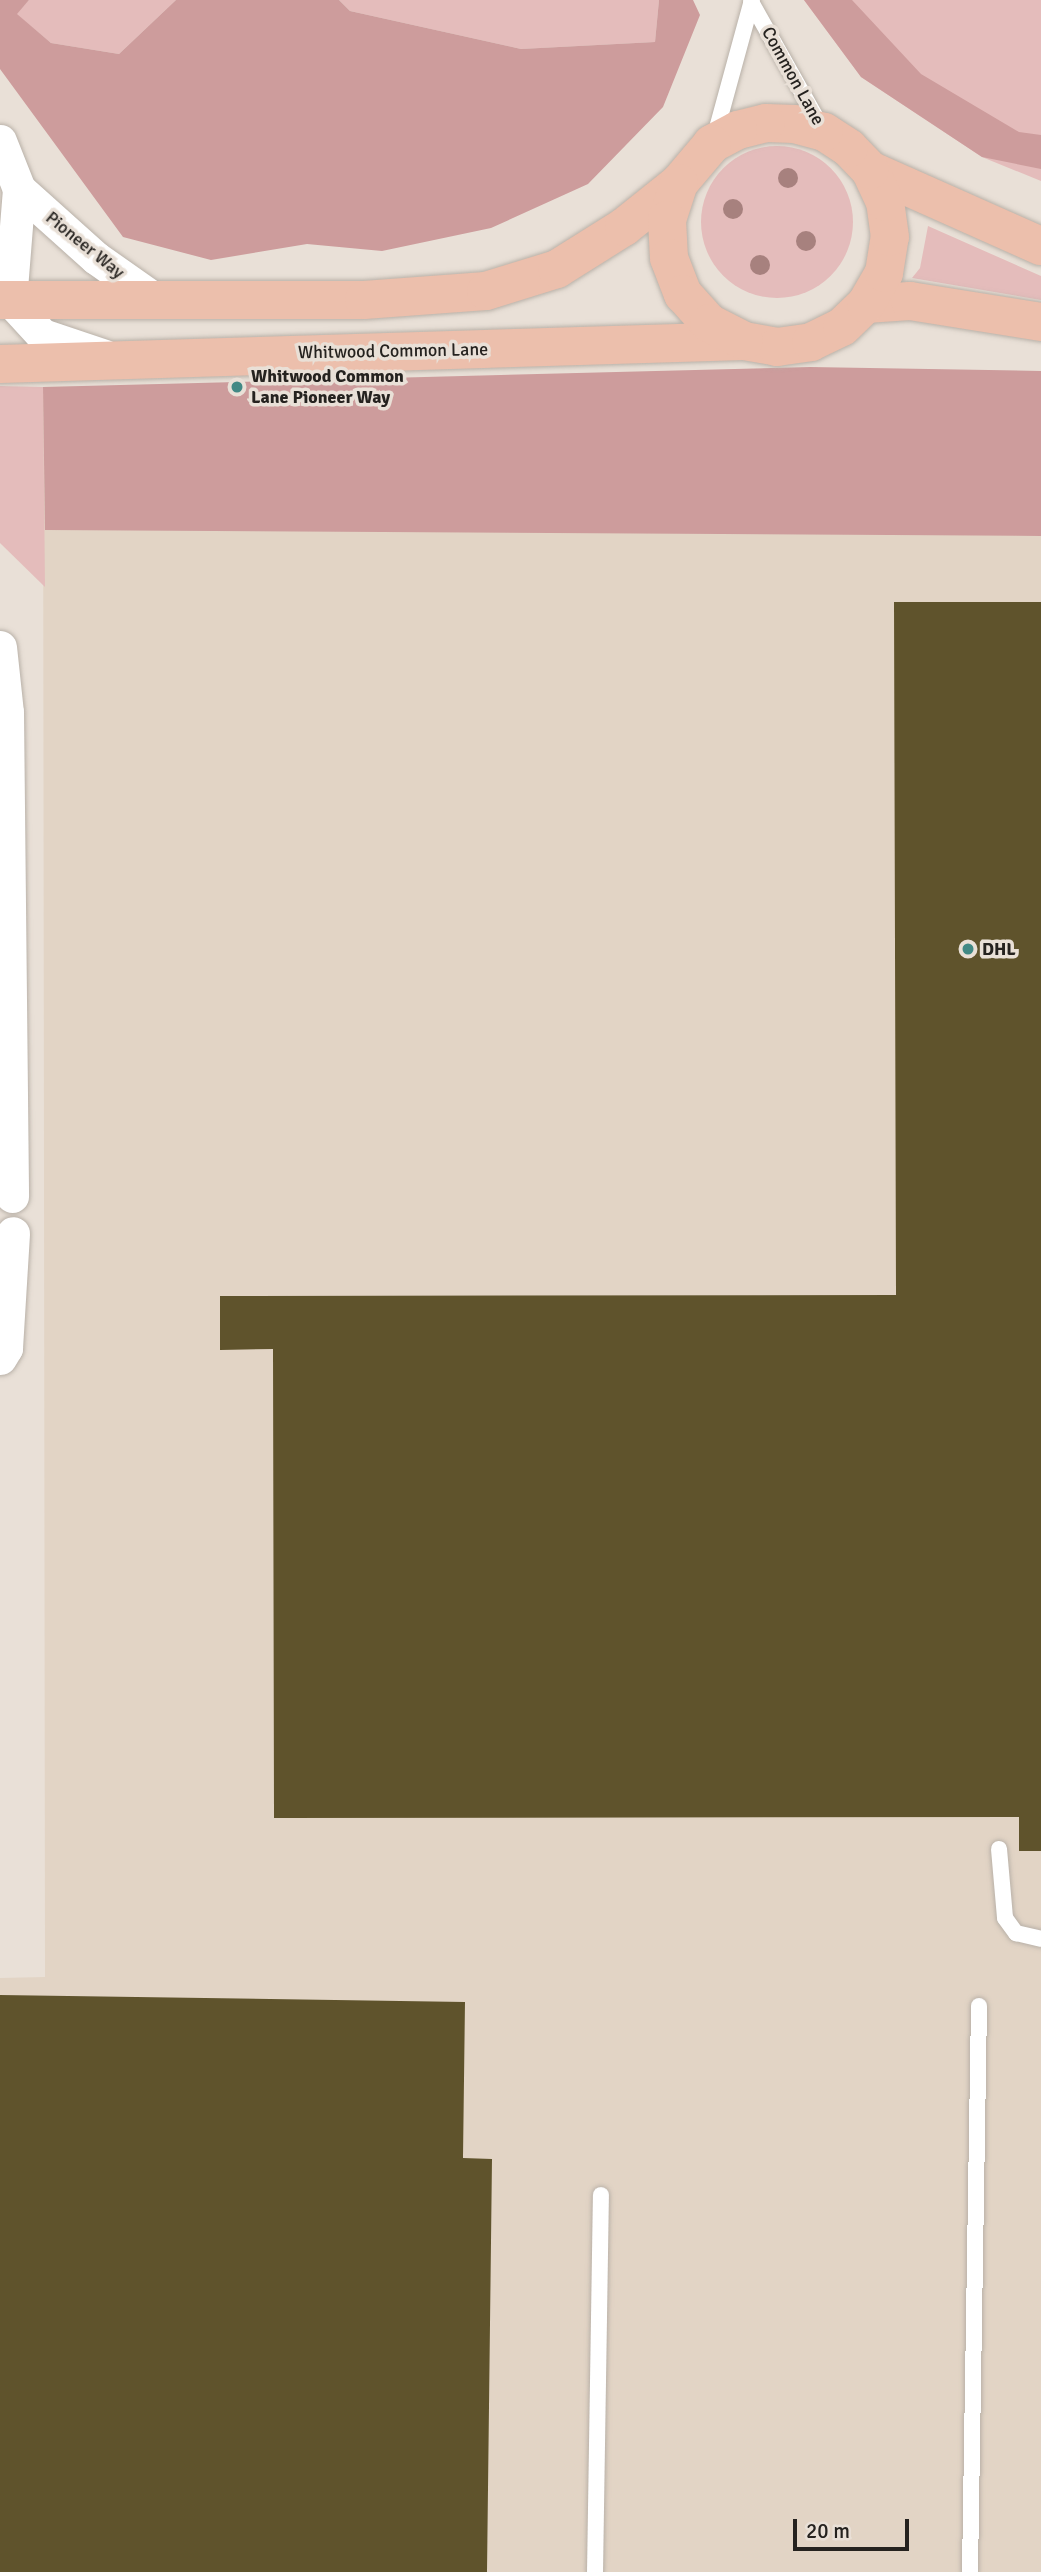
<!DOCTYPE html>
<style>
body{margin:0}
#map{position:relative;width:1041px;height:2572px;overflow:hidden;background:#e9e0d7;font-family:Signika,sans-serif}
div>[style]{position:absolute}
.built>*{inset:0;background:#e2d4c5}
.green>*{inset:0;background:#e4bcbb}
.round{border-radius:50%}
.forest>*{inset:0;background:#cd9c9c}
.building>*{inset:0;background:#5f532c}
.roads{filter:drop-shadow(0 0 2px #b9b1a8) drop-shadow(0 0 2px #b9b1a8)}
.lane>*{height:16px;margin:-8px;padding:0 8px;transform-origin:8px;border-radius:8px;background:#fff}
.street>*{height:33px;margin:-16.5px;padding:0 16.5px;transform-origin:16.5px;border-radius:16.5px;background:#fff}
.primary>*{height:38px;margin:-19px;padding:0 19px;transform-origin:19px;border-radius:19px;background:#ecbfac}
.trees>*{width:20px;height:20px;margin:-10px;border-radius:50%;background:#a7817e}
.dots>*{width:19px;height:19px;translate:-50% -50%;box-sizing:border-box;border:4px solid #e9e0d7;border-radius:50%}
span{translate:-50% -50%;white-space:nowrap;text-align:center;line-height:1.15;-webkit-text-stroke:7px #e9e0d7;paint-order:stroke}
.street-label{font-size:18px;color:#25221f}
.poi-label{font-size:18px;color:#25221f;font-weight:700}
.left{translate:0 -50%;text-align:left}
.scale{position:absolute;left:793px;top:2519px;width:116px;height:32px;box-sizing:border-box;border:4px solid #25221f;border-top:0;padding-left:9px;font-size:21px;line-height:24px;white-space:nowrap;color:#25221f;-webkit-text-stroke:5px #e9e0d7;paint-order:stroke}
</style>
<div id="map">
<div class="built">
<i style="clip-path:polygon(1041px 371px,1041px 2572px,0 2572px,0 1978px,45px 1977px,43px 387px)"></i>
</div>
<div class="green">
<i style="clip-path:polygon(29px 0,176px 0,119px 54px,51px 43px,16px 14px)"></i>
<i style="clip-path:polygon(339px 0,659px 0,655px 42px,521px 49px,350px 11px)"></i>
<i style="clip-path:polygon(804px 0,1041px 0,1041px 181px,982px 157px,861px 77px)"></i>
<i class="round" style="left:701px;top:146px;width:152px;height:152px"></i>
<i style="clip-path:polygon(928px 226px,1041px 276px,1041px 300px,912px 278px,920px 268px)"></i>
<i style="clip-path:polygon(0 386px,43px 387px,45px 587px,0 543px)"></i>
</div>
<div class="forest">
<i style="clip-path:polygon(0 0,29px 0,17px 14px,51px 43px,119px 54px,176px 0,339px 0,350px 11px,521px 49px,655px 42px,659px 0,693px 0,700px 15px,663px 107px,588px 184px,491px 228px,382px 251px,307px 244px,211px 260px,123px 237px,0 69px)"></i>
<i style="clip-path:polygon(804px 0,852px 0,921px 74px,1019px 132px,1041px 135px,1041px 169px,982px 157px,861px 77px)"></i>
<i style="clip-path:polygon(810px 367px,1041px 371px,1041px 536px,45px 530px,43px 387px)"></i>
</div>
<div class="building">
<i style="clip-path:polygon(894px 602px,1041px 602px,1041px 1851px,1019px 1851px,1019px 1817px,274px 1818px,273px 1349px,220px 1350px,220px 1296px,896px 1295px)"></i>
<i style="clip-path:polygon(0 1995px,465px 2002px,463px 2158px,492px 2159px,487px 2572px,0 2572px)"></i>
</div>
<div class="roads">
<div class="lane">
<i style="left:751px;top:2px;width:145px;rotate:60.6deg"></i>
<i style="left:714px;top:139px;width:144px;rotate:-74.7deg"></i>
<i style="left:999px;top:1849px;width:69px;rotate:85deg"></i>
<i style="left:1005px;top:1918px;width:19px;rotate:54deg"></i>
<i style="left:1016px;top:1933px;width:26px;rotate:13deg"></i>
<i style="left:595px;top:2572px;width:377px;rotate:-89.1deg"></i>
<i style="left:970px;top:2572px;width:566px;rotate:-89.09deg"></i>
</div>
<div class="street">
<i style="left:0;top:141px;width:52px;rotate:68.4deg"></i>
<i style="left:19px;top:189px;width:111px;rotate:94.6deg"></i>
<i style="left:10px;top:300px;width:47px;rotate:47.6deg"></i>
<i style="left:42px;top:335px;width:66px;rotate:18.4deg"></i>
<i style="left:19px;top:189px;width:103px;rotate:41.9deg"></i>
<i style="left:96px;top:258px;width:70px;rotate:35.1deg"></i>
<i style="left:0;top:647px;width:65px;rotate:83.9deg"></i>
<i style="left:7px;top:712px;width:484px;rotate:89.4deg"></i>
<i style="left:0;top:1358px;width:12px;rotate:-59deg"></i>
<i style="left:6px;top:1348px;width:115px;rotate:-86.5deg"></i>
</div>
<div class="primary">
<i style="left:870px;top:170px;width:187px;rotate:24deg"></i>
<i style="left:0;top:300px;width:364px"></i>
<i style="left:364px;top:300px;width:122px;rotate:-4.2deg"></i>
<i style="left:486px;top:291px;width:74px;rotate:-17.2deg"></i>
<i style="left:557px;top:269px;width:79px;rotate:-32.1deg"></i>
<i style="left:624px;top:227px;width:70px;rotate:-38.7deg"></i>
<i style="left:866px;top:304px;width:44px;rotate:-3.9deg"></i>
<i style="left:910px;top:301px;width:133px;rotate:9.1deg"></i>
<i style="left:0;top:364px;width:744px;rotate:-1.77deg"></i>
<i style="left:744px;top:341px;width:34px;rotate:10deg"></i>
<i style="left:777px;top:347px;width:34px;rotate:-8deg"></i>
<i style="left:811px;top:342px;width:34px;rotate:-26deg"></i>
<i style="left:842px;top:327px;width:33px;rotate:-44deg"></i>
<i style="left:866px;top:304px;width:36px;rotate:-60deg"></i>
<i style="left:884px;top:273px;width:36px;rotate:-81deg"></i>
<i style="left:890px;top:237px;width:35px;rotate:-98deg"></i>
<i style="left:885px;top:202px;width:35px;rotate:-115deg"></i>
<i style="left:870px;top:170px;width:30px;rotate:-134deg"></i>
<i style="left:849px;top:148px;width:30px;rotate:-147deg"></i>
<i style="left:824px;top:132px;width:30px;rotate:-165deg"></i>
<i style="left:795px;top:124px;width:29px;rotate:-178deg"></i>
<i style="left:766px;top:123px;width:29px;rotate:166deg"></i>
<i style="left:738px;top:130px;width:30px;rotate:152deg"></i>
<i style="left:712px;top:144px;width:51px;rotate:130.2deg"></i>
<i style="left:679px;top:183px;width:39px;rotate:108deg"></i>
<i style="left:667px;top:220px;width:38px;rotate:87deg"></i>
<i style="left:669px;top:258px;width:39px;rotate:69deg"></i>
<i style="left:683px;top:294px;width:39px;rotate:48deg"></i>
<i style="left:709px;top:323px;width:39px;rotate:27deg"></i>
</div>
</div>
<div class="trees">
<i style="left:788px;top:178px"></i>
<i style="left:733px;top:209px"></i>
<i style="left:806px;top:241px"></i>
<i style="left:760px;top:265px"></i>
</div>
<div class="dots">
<i style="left:237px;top:387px;background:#428985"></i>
<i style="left:968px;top:949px;background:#428985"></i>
</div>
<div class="street-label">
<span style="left:793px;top:76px;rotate:61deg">Common Lane</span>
<span style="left:85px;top:245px;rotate:39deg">Pioneer Way</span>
<span style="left:393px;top:351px;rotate:-1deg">Whitwood Common Lane</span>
</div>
<div class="poi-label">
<span class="left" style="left:251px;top:387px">Whitwood Common<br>Lane Pioneer Way</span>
<span class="left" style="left:982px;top:949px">DHL</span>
</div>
<div class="scale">20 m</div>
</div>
